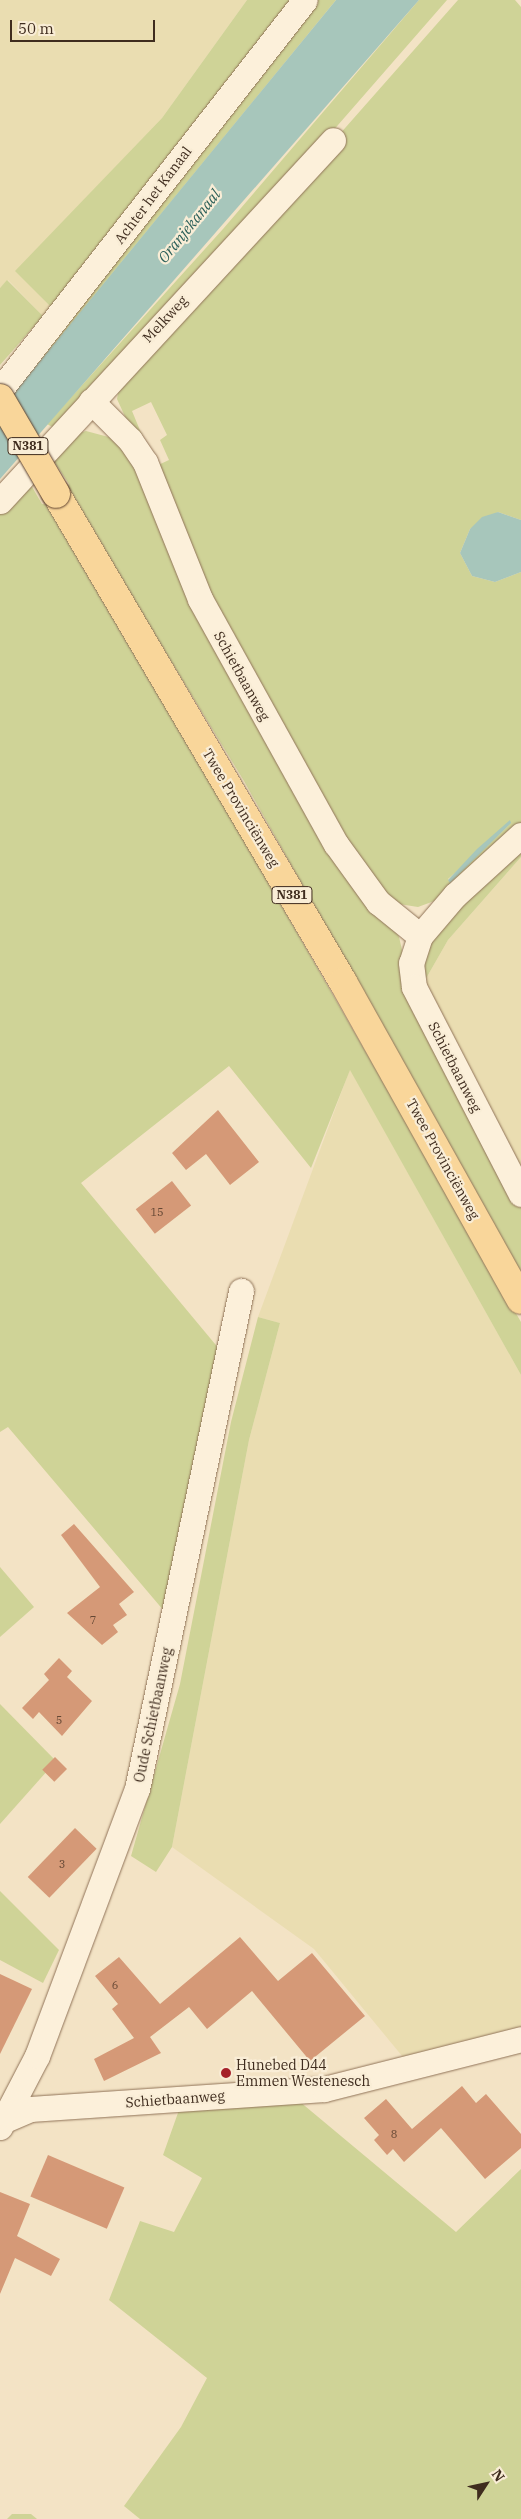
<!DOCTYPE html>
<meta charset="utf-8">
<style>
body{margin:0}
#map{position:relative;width:521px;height:2519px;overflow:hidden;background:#f3e3c5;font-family:"IBM Plex Serif",serif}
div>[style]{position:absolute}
.farmland>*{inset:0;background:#eaddb1}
.green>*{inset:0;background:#cfd397}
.water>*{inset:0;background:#a7c6bb}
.building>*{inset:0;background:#d59977;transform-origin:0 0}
.roads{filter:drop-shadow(0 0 1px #907358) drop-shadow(0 0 1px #907358)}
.minor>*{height:25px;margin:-12.5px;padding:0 12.5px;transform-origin:12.5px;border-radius:12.5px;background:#fcf0da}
.major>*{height:28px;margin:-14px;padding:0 14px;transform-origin:14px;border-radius:14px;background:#f9d69a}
.bridges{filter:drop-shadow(0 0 1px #5e412d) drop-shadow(0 0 1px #5e412d)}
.major-bridge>*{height:28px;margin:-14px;padding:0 14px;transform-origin:14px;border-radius:14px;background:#f9d69a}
.dots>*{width:14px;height:14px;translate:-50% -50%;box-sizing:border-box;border:2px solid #f9edd6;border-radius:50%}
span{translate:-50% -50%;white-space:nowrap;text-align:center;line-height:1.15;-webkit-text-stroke:4.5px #f9edd6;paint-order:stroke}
.number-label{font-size:11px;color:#644734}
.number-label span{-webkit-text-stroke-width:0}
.shield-label span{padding:1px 4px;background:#f9edd6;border:1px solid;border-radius:4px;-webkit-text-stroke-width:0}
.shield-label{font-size:12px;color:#3f2c1e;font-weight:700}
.street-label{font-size:14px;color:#3f2c1e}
.poi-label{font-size:14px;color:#3f2c1e}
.left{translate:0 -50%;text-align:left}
.water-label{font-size:15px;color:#2c605a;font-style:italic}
.north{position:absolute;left:461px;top:2459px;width:50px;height:50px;-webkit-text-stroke:4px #f9edd6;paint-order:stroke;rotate:55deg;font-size:14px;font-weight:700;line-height:20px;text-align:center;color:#3f2c1e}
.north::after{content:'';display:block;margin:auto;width:18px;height:22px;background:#3f2c1e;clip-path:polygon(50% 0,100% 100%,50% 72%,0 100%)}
.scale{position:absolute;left:10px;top:20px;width:145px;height:22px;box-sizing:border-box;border:2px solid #3f2c1e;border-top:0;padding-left:6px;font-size:15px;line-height:18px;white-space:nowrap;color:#3f2c1e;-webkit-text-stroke:4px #f9edd6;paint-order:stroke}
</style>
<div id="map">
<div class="farmland">
<i style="clip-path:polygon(0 0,247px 0,162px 118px,16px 271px,51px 307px,43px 316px,8px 280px,0 288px)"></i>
<i style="clip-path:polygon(521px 857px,521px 1170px,424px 982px,448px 940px)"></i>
<i style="clip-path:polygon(350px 1069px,521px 1375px,521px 2034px,407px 2062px,314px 1949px,172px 1847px,249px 1440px,280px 1323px,258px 1317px)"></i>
</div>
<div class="green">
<i style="clip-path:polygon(247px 0,296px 0,51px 307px,15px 271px,162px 118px)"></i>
<i style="clip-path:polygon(310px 0,336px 0,16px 391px,12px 385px)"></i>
<i style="clip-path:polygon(419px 0,447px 0,304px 164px,54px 428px,47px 424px,223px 229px)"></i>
<i style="clip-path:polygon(evenodd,458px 0,515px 0,521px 7px,521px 520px,498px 512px,470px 529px,460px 553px,472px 576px,495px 582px,521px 572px,521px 827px,437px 900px,418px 907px,399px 904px,377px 889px,239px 661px,156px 466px,169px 460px,160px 440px,167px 435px,151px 402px,132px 411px,144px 440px,128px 423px,117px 399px,120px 383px,458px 0,511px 823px,474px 858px,450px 882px,448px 879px,511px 823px)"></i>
<i style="clip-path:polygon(7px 280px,43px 316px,0 365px,0 288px)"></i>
<i style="clip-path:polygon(86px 431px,116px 439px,153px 488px,399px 937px,403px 954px,521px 1203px,521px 1275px,244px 781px,66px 489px,69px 484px,50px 455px,69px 436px)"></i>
<i style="clip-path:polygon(28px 480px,42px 504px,51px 505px,521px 1322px,521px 1375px,350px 1070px,311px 1168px,229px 1066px,81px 1183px,225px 1356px,170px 1618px,8px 1427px,0 1432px,0 513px)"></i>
<i style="clip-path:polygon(521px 840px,521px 857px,448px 940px,424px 982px,424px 955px,437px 931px)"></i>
<i style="clip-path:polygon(258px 1317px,280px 1323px,249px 1440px,172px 1847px,156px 1872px,131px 1856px,180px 1684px,231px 1422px)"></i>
<i style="clip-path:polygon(0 1567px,34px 1607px,0 1637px)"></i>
<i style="clip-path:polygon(0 1704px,56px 1761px,0 1824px)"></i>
<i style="clip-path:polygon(0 1891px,59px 1950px,43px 1983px,0 1960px)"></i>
<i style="clip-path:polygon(299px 2101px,456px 2232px,521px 2169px,521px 2519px,140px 2519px,124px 2506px,181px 2427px,207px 2378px,109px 2300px,140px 2221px,174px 2232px,202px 2178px,163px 2155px,179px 2110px)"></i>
<i style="clip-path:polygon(12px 2514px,31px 2514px,37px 2519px,7px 2519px)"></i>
</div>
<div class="water">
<i style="clip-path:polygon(336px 0,419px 0,0 479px,0 410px)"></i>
<i style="clip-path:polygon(498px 512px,521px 520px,521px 572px,495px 582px,472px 576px,460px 553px,470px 529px,482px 517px)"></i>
<i style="clip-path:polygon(510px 820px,511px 823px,450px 883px,448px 880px,477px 849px)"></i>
</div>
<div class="building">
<i style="clip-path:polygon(218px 1110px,259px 1162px,230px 1185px,206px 1154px,186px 1170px,172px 1153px)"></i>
<i style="left:172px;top:1181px;width:31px;height:46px;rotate:52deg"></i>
<i style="clip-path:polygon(74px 1524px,134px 1592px,119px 1604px,127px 1615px,113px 1625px,118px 1632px,102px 1645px,67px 1613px,100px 1587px,61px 1535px)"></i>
<i style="clip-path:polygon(59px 1658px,72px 1671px,67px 1677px,92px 1701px,62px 1736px,39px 1712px,33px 1719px,22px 1708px,49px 1680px,44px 1674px)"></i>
<i style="left:55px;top:1757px;width:17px;height:18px;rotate:45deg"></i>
<i style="left:75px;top:1828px;width:30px;height:68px;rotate:44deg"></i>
<i style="clip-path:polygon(240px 1937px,278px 1981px,312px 1953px,365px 2016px,310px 2061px,252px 1991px,207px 2029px,189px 2007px,150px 2037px,161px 2053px,104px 2081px,94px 2059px,134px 2038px,112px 2009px,118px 2004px,95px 1976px,119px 1957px,160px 2004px)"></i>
<i style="clip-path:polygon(0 1974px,32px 1989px,0 2054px)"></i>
<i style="clip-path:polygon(462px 2086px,476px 2103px,486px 2094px,521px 2134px,521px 2148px,485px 2179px,441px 2128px,404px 2162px,393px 2149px,387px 2155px,374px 2140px,379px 2135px,364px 2118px,386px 2099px,412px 2129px)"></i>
<i style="left:48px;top:2155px;width:83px;height:45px;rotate:23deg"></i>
<i style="clip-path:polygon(0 2192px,30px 2204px,17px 2236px,60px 2259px,51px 2276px,15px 2258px,0 2294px)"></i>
</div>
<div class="roads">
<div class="minor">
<i style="left:0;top:390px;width:495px;rotate:-52deg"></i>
<i style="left:91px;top:401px;width:55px;rotate:45deg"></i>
<i style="left:130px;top:440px;width:27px;rotate:56deg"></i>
<i style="left:145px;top:462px;width:148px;rotate:68.1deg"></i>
<i style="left:200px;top:599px;width:280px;rotate:61deg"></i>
<i style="left:336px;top:844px;width:72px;rotate:54.1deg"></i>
<i style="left:378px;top:902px;width:54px;rotate:39deg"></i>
<i style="left:0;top:501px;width:491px;rotate:-47.3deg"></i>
<i style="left:521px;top:835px;width:89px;rotate:137.7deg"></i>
<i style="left:455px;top:895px;width:54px;rotate:130.5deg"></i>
<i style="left:420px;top:936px;width:28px;rotate:108deg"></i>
<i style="left:411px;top:963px;width:24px;rotate:83deg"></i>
<i style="left:414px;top:987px;width:233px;rotate:62.7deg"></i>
<i style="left:0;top:2122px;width:33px;rotate:-23deg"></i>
<i style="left:30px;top:2109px;width:295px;rotate:-3.9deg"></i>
<i style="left:324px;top:2089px;width:203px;rotate:-14.2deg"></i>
<i style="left:0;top:2127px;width:80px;rotate:-62.5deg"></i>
<i style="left:37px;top:2056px;width:285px;rotate:-69.5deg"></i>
<i style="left:137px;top:1789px;width:509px;rotate:-78.2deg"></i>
</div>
<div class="major">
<i style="left:56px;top:494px;width:566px;rotate:59.54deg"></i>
<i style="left:343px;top:982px;width:364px;rotate:60.8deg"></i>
</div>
</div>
<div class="bridges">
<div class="major-bridge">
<i style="left:0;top:398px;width:111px;rotate:59.7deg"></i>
</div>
</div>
<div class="dots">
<i style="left:226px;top:2073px;background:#a6222a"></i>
</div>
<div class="number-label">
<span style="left:157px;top:1212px">15</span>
<span style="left:93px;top:1620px">7</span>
<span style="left:59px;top:1720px">5</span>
<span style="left:62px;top:1864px">3</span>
<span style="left:115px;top:1985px">6</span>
<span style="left:394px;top:2134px">8</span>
</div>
<div class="shield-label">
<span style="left:28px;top:446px">N381</span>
<span style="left:292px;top:895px">N381</span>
</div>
<div class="street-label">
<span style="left:153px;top:195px;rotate:-53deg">Achter het Kanaal</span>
<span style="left:165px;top:319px;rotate:-47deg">Melkweg</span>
<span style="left:242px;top:676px;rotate:61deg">Schietbaanweg</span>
<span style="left:241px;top:808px;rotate:59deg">Twee Provinciënweg</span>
<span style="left:455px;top:1067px;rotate:63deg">Schietbaanweg</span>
<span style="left:443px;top:1159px;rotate:61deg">Twee Provinciënweg</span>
<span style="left:153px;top:1715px;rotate:-78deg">Oude Schietbaanweg</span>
<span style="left:175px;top:2099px;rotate:-4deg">Schietbaanweg</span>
</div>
<div class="poi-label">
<span class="left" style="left:236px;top:2073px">Hunebed D44<br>Emmen Westenesch</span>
</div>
<div class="water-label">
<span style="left:189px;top:226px;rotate:-51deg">Oranjekanaal</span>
</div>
<div class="north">N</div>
<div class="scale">50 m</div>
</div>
